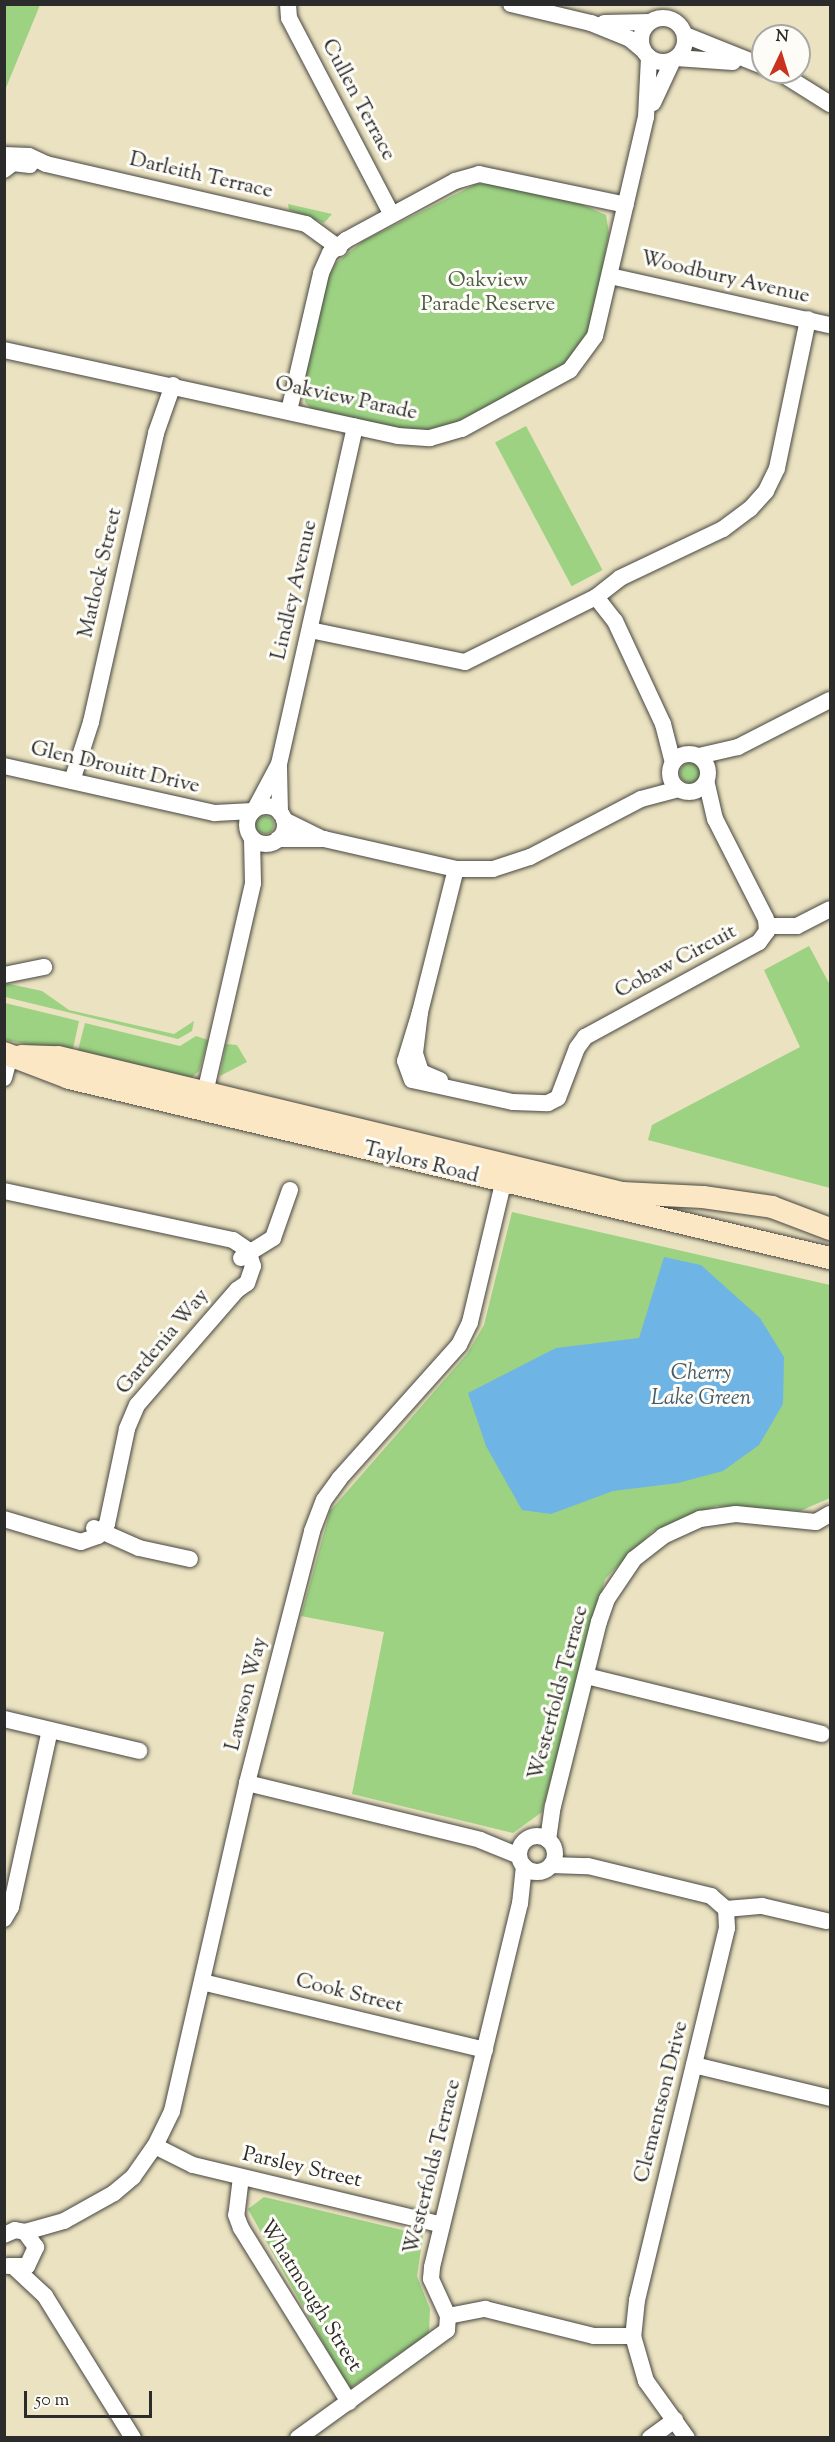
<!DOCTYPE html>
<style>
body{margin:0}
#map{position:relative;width:835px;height:2442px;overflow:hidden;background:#eae2c0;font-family:"Sorts Mill Goudy",serif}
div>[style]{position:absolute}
.green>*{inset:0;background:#9dd283;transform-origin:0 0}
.round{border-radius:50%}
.water>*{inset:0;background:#6eb4e5}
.roads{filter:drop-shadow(0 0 2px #484641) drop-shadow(0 0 2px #484641)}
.street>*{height:16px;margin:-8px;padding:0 8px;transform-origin:8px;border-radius:8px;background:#fff}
.street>.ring{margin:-8px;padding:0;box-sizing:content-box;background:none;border:16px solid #fff;border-radius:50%}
.secondary>*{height:22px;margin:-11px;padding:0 11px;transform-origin:11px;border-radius:11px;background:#fbe7c3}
span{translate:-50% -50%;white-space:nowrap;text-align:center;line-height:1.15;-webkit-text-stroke:6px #fdfcf7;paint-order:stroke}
.street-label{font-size:21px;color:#2b2b2b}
.park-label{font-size:21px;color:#4d5d45}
.water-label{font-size:22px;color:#425b6c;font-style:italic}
.frame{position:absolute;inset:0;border:6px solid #2b2b2b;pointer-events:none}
.north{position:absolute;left:751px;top:24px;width:60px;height:60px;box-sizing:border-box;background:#fdfcf7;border:2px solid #a9a8a5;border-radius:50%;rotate:4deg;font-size:16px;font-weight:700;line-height:24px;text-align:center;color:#2b2b2b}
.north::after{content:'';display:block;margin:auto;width:21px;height:27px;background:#c8321e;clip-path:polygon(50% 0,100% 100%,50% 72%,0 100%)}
.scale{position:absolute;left:24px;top:2391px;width:128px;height:27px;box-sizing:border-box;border:3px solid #2b2b2b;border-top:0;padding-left:8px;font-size:18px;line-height:21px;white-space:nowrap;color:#2b2b2b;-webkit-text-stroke:4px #fdfcf7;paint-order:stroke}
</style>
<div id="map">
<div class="green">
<i style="clip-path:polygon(5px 4px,40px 5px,5px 90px,4px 5px)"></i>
<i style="clip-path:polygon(476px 184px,493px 184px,581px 204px,606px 215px,609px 233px,591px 328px,559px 371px,445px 428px,408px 432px,312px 410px,305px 402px,303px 386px,328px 278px,336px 263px,363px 241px)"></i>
<i style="clip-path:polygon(288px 204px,332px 214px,324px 223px,289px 210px)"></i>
<i style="left:526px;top:426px;width:163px;height:35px;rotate:62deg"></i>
<i class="round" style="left:680px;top:763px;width:20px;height:20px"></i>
<i class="round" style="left:256px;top:816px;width:18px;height:18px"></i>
<i style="clip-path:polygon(809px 946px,830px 985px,830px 1188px,648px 1140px,652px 1125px,800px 1047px,764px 970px)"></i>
<i style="clip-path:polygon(5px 983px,42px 991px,69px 1010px,174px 1034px,194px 1021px,192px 1031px,178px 1039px,5px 997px)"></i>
<i style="clip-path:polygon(5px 1003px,79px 1021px,72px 1053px,5px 1040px)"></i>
<i style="clip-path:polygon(85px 1023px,180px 1046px,196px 1036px,208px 1040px,199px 1071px,190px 1079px,77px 1054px)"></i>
<i style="clip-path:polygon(226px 1044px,237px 1045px,247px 1062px,220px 1076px)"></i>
<i style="clip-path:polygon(512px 1212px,830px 1285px,830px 1498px,800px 1511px,716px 1506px,653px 1531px,605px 1579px,542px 1812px,513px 1833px,352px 1794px,384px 1632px,301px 1616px,330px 1511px,467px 1354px,484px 1325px)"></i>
<i style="clip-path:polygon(264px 2197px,423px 2235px,417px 2276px,430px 2309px,429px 2333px,349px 2389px,248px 2209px)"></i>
</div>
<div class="water">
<i style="clip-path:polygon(664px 1257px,701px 1265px,760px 1318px,784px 1357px,783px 1404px,759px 1445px,723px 1471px,678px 1483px,613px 1491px,551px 1514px,522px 1510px,486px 1446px,468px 1393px,556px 1348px,639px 1338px)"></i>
</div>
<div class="roads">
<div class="street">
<i style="left:288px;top:4px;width:14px;rotate:86deg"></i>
<i style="left:289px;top:18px;width:222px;rotate:62.4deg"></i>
<i style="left:511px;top:4px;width:82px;rotate:13.4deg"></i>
<i style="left:591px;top:23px;width:42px;rotate:22.3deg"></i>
<i style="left:630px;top:39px;width:16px;rotate:40deg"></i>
<i class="ring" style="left:641px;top:18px;width:28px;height:28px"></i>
<i style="left:604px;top:23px;width:46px;rotate:-1.2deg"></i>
<i style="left:685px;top:35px;width:84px;rotate:21.7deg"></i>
<i style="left:676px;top:58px;width:57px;rotate:4deg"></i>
<i style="left:779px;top:72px;width:60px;rotate:32.1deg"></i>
<i style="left:653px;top:103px;width:47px;rotate:-65.1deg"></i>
<i style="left:4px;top:155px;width:25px;rotate:2deg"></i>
<i style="left:29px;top:156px;width:19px;rotate:25deg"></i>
<i style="left:46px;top:164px;width:267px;rotate:13deg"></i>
<i style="left:306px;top:224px;width:41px;rotate:36deg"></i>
<i style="left:4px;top:170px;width:11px;rotate:-38deg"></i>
<i style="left:13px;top:163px;width:17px;rotate:7deg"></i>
<i style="left:610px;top:276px;width:225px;rotate:12.6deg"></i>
<i style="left:4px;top:350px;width:403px;rotate:12.3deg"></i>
<i style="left:398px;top:436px;width:32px;rotate:4deg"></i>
<i style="left:430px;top:438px;width:33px;rotate:-16deg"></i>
<i style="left:462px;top:429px;width:123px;rotate:-28.6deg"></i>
<i style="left:570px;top:370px;width:42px;rotate:-53.7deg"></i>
<i style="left:595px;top:336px;width:225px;rotate:-76.9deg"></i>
<i style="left:646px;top:117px;width:60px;rotate:-87.1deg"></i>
<i style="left:289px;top:411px;width:142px;rotate:-76.9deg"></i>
<i style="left:321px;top:273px;width:22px;rotate:-66deg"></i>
<i style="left:330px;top:253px;width:21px;rotate:-39deg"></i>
<i style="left:346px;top:240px;width:124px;rotate:-28.4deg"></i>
<i style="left:455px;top:181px;width:25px;rotate:-16deg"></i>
<i style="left:479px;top:174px;width:150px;rotate:11.9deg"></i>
<i style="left:596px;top:597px;width:31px;rotate:52deg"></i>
<i style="left:615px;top:621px;width:114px;rotate:65deg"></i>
<i style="left:663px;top:724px;width:40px;rotate:75.6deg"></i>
<i style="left:310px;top:630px;width:158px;rotate:11.7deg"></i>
<i style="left:465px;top:662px;width:146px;rotate:-26.4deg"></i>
<i style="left:596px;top:597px;width:31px;rotate:-38deg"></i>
<i style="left:620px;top:578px;width:114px;rotate:-25.4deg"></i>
<i style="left:723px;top:529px;width:34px;rotate:-37deg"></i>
<i style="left:750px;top:509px;width:24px;rotate:-48deg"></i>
<i style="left:766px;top:491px;width:25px;rotate:-64deg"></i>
<i style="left:777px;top:468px;width:152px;rotate:-78.2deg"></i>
<i class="ring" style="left:670px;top:754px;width:22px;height:22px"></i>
<i style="left:699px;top:756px;width:40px;rotate:-13deg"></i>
<i style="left:738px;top:747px;width:103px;rotate:-27.1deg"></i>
<i style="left:4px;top:766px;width:216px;rotate:12.6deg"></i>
<i style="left:215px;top:813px;width:38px;rotate:-3deg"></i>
<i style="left:279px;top:768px;width:45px;rotate:88.7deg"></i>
<i style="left:72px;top:781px;width:62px;rotate:-72.1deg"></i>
<i style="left:91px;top:722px;width:296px;rotate:-77.3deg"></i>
<i style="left:156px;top:433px;width:51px;rotate:-70.5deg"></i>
<i class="ring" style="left:247px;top:806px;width:22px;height:22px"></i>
<i style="left:255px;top:809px;width:51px;rotate:-61.9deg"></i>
<i style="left:279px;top:764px;width:346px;rotate:-77.3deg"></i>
<i style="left:284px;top:820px;width:43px;rotate:26deg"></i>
<i style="left:278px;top:839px;width:46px"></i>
<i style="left:324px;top:839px;width:135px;rotate:12.8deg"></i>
<i style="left:456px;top:869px;width:37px"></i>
<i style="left:493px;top:869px;width:39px;rotate:-18deg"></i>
<i style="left:530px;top:857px;width:125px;rotate:-27.6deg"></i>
<i style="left:641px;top:799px;width:39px;rotate:-15deg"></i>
<i style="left:767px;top:926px;width:30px"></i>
<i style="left:797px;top:926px;width:37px;rotate:-27deg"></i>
<i style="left:4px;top:975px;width:41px;rotate:-11.3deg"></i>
<i style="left:420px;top:1012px;width:51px;rotate:107deg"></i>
<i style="left:405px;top:1061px;width:20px;rotate:70deg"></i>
<i style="left:412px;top:1080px;width:103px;rotate:12.3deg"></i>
<i style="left:513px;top:1102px;width:35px;rotate:2deg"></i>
<i style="left:548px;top:1103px;width:11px;rotate:-27deg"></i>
<i style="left:558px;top:1098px;width:53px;rotate:-69.2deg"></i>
<i style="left:577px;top:1048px;width:14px;rotate:-54deg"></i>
<i style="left:585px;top:1037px;width:198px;rotate:-28.6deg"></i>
<i style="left:759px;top:942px;width:14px;rotate:-54deg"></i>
<i style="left:767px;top:931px;width:12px;rotate:-95deg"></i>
<i style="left:766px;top:919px;width:112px;rotate:-117deg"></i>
<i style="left:715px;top:819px;width:37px;rotate:-103deg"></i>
<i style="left:4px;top:1078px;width:24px;rotate:-75deg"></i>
<i style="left:440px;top:1080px;width:21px;rotate:-157deg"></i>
<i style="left:421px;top:1072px;width:20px;rotate:-108deg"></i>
<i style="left:415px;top:1053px;width:41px;rotate:-83deg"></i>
<i style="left:420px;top:1012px;width:147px;rotate:-75.9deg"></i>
<i style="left:205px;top:1093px;width:215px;rotate:-77.1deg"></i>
<i style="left:253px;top:883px;width:45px;rotate:-91.3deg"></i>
<i style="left:4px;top:1191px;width:234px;rotate:12.1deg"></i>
<i style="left:233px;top:1240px;width:18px;rotate:34deg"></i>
<i style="left:248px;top:1250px;width:17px;rotate:73deg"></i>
<i style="left:253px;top:1266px;width:18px;rotate:109deg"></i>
<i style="left:247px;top:1283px;width:12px;rotate:145deg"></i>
<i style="left:237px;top:1290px;width:152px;rotate:131deg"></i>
<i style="left:137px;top:1405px;width:26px;rotate:113deg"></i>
<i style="left:127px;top:1429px;width:97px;rotate:101.9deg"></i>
<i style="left:107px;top:1524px;width:15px;rotate:127deg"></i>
<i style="left:98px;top:1536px;width:18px;rotate:161deg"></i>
<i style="left:81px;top:1542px;width:80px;rotate:-163.4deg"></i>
<i style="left:241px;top:1258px;width:38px;rotate:-32deg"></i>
<i style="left:273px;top:1238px;width:51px;rotate:-70.5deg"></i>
<i style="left:94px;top:1528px;width:49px;rotate:24deg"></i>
<i style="left:139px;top:1548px;width:52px;rotate:12.2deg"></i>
<i style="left:586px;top:1676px;width:243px;rotate:13.8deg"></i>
<i style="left:4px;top:1719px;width:139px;rotate:13.3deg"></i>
<i style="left:247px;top:1783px;width:240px;rotate:13.7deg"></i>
<i style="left:480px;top:1840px;width:42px;rotate:22.3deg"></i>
<i class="ring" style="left:519px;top:1836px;width:20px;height:20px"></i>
<i style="left:548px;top:1840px;width:34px;rotate:-82deg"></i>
<i style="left:553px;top:1806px;width:190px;rotate:-76deg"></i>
<i style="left:599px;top:1622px;width:24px;rotate:-71deg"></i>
<i style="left:607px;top:1599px;width:48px;rotate:-56deg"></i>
<i style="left:634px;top:1559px;width:37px;rotate:-38deg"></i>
<i style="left:663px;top:1536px;width:41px;rotate:-24.7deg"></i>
<i style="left:700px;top:1519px;width:36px;rotate:-8deg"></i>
<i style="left:736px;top:1514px;width:80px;rotate:5.7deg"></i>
<i style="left:816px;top:1522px;width:16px;rotate:-30deg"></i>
<i style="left:551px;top:1865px;width:37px;rotate:2deg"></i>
<i style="left:588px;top:1866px;width:127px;rotate:13.7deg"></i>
<i style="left:711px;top:1896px;width:20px;rotate:41deg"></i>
<i style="left:726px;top:1909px;width:19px;rotate:87deg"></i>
<i style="left:727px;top:1928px;width:383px;rotate:103.6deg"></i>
<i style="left:637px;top:2300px;width:36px;rotate:96deg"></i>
<i style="left:633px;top:2336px;width:47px;rotate:73.9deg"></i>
<i style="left:646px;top:2381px;width:70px;rotate:54.3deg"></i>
<i style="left:726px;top:1909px;width:36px;rotate:-5deg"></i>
<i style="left:762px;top:1906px;width:66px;rotate:13.2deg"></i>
<i style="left:4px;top:1919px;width:14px;rotate:-60deg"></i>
<i style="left:11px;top:1907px;width:181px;rotate:-77.6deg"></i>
<i style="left:202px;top:1982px;width:291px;rotate:13.5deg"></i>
<i style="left:694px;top:2065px;width:140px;rotate:13.6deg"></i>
<i style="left:155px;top:2146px;width:42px;rotate:26.6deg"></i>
<i style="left:193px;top:2165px;width:256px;rotate:13.5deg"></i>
<i style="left:241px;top:2177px;width:38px;rotate:97deg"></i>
<i style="left:236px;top:2215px;width:14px;rotate:69deg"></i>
<i style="left:241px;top:2228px;width:205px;rotate:58.2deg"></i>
<i style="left:25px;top:2232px;width:41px;rotate:-15.8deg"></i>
<i style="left:64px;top:2221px;width:57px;rotate:-29.2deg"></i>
<i style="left:114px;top:2193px;width:25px;rotate:-40deg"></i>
<i style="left:133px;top:2177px;width:38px;rotate:-55deg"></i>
<i style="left:155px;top:2146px;width:39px;rotate:-64deg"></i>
<i style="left:172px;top:2111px;width:336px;rotate:-77.1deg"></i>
<i style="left:247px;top:1783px;width:260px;rotate:-75.5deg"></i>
<i style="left:312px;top:1531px;width:33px;rotate:-69deg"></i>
<i style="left:324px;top:1500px;width:26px;rotate:-54deg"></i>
<i style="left:339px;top:1479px;width:180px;rotate:-48.2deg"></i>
<i style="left:459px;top:1345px;width:25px;rotate:-64deg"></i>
<i style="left:470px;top:1322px;width:143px;rotate:-76.6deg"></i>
<i style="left:4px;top:2235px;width:12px;rotate:-24deg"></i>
<i style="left:15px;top:2230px;width:10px;rotate:11deg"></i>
<i style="left:25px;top:2232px;width:19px;rotate:54deg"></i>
<i style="left:36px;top:2247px;width:21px;rotate:115deg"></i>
<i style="left:27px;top:2266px;width:19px;rotate:180deg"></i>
<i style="left:15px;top:2268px;width:41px;rotate:43deg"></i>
<i style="left:45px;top:2296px;width:167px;rotate:58.2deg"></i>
<i style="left:448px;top:2316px;width:38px;rotate:-11deg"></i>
<i style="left:485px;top:2309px;width:112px;rotate:13.9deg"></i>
<i style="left:594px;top:2336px;width:39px"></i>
<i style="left:298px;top:2438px;width:184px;rotate:-35.9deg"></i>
<i style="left:447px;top:2330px;width:14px;rotate:-86deg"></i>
<i style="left:448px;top:2316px;width:41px;rotate:-114.7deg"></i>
<i style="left:431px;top:2279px;width:12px;rotate:-85deg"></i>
<i style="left:432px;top:2267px;width:374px;rotate:-76.4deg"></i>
<i style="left:520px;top:1904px;width:38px;rotate:-84deg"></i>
<i style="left:650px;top:2438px;width:31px;rotate:-36deg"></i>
</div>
<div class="secondary">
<i style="left:4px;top:1053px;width:70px;rotate:21deg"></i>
<i style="left:69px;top:1078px;width:782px;rotate:13.31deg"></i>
<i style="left:21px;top:1056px;width:37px;rotate:2deg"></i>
<i style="left:58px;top:1057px;width:580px;rotate:13.56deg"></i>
<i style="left:622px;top:1193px;width:81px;rotate:2.8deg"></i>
<i style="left:703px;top:1197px;width:70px;rotate:8.2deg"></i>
<i style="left:772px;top:1207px;width:62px;rotate:20.8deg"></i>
</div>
</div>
<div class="street-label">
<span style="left:358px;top:100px;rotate:62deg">Cullen Terrace</span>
<span style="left:201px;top:176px;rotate:13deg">Darleith Terrace</span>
<span style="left:725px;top:278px;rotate:13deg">Woodbury Avenue</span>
<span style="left:346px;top:399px;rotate:12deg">Oakview Parade</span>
<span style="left:101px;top:573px;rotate:-77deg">Matlock Street</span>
<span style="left:295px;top:590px;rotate:-77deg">Lindley Avenue</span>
<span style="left:115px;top:768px;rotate:13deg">Glen Drouitt Drive</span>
<span style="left:676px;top:962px;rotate:-28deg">Cobaw Circuit</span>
<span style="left:421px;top:1163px;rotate:14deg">Taylors Road</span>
<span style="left:163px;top:1342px;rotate:-50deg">Gardenia Way</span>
<span style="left:559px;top:1693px;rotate:-75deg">Westerfolds Terrace</span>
<span style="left:247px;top:1694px;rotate:-76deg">Lawson Way</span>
<span style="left:349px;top:1994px;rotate:14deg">Cook Street</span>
<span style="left:662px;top:2102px;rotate:-76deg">Clementson Drive</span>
<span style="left:433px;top:2167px;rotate:-76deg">Westerfolds Terrace</span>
<span style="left:302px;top:2168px;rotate:13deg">Parsley Street</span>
<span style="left:310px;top:2296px;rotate:58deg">Whatmough Street</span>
</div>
<div class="park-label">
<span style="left:488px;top:293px">Oakview<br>Parade Reserve</span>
</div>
<div class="water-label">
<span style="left:701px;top:1387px">Cherry<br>Lake Green</span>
</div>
<div class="frame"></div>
<div class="north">N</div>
<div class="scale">50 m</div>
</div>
